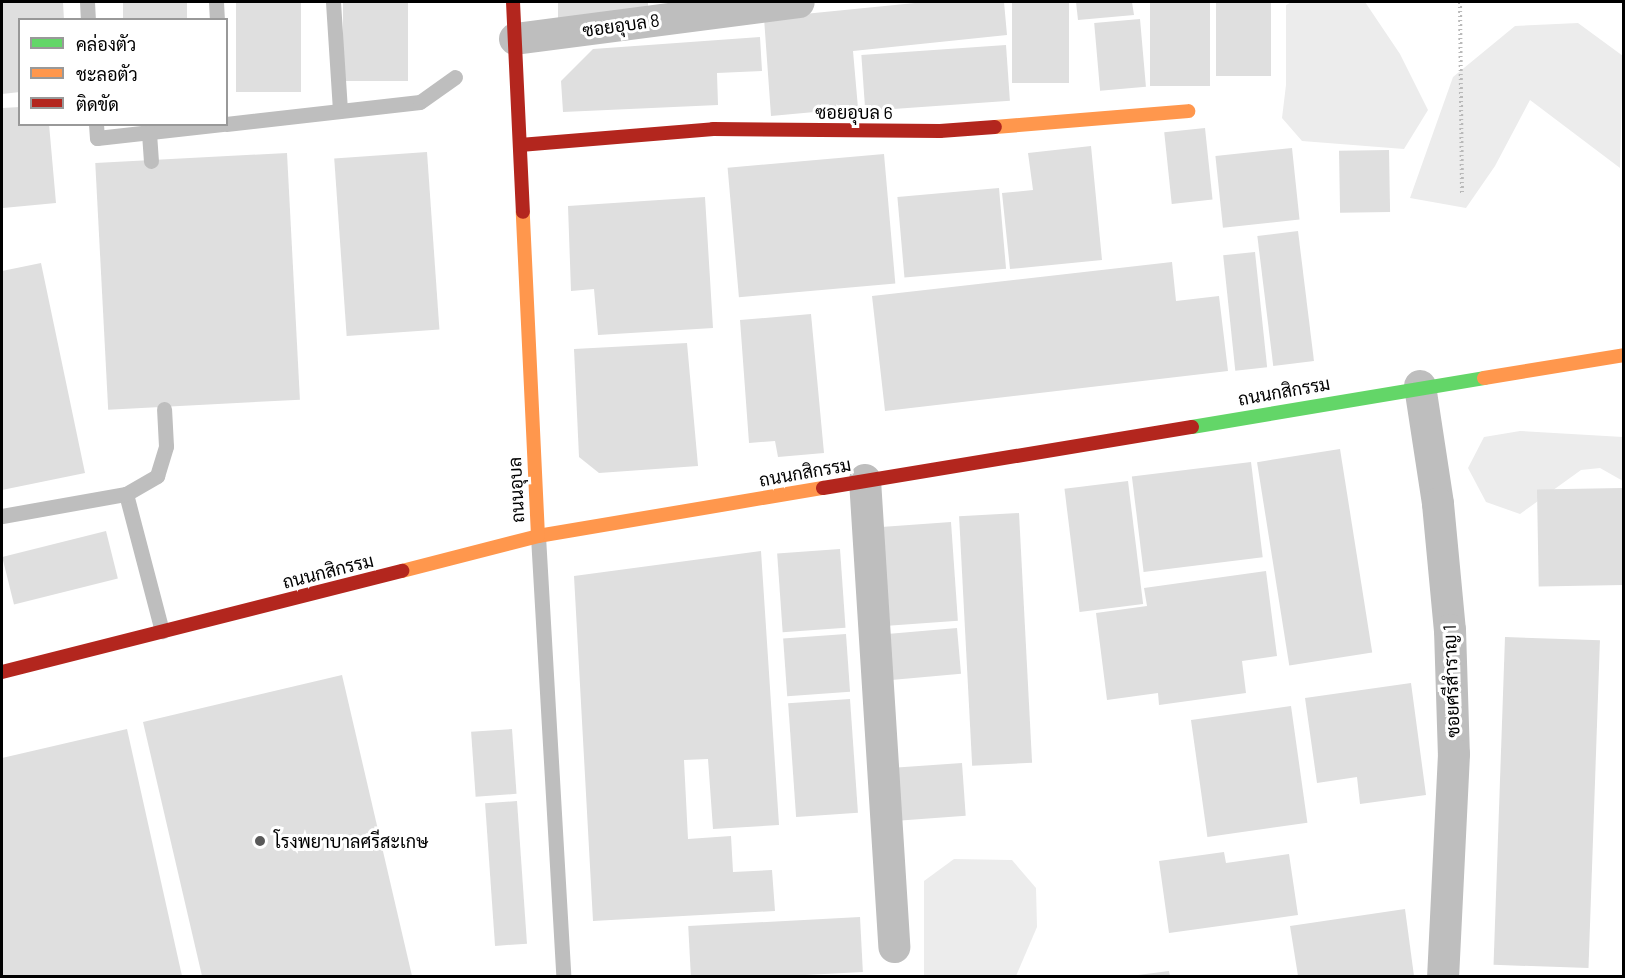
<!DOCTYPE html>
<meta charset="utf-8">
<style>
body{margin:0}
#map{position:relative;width:1625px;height:978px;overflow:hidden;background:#fff;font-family:Barlow,Sarabun,sans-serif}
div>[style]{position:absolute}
.green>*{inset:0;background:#ececec}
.building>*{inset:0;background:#dfdfdf;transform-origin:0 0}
.path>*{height:4px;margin-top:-2px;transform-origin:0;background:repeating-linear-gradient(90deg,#b9b9b9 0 1.5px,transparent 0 4.5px)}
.lane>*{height:15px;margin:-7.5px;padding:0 7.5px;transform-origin:7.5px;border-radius:7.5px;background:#bebebe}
.street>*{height:32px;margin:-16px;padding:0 16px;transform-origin:16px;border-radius:16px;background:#bebebe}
.fast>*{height:14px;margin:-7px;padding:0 7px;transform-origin:7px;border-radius:7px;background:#63d668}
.slow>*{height:14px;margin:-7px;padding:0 7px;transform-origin:7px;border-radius:7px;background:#ff974d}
.jam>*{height:14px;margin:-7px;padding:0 7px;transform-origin:7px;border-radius:7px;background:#b3261e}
.dots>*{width:16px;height:16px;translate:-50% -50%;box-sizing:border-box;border:3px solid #fff;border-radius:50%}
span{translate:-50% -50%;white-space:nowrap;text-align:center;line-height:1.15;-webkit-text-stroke:6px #fff;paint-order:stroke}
.street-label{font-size:18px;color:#000}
.poi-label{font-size:18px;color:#000}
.left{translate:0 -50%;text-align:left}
.frame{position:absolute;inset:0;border:3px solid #000;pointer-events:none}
.legend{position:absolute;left:18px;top:18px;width:210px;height:108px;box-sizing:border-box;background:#fff;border:2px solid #999;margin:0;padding:8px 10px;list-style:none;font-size:18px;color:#000}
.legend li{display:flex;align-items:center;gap:12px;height:30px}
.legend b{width:30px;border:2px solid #999}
</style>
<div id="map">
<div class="green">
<i style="clip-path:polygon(1292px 2px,1365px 2px,1400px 54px,1428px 110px,1404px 149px,1302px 141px,1282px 118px,1286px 85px,1286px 5px)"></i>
<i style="clip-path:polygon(1578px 23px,1623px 56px,1620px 168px,1530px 100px,1495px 166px,1466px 208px,1410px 198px,1453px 77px,1515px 26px)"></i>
<i style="clip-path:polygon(1520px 431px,1623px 437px,1623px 481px,1600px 468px,1581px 470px,1520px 514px,1486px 502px,1468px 468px,1484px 437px)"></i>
<i style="clip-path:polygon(954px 859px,1012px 860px,1036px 888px,1037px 927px,1016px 976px,924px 976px,924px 881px)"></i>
</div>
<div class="building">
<i style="clip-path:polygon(2px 2px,63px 2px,64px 20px,20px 20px,20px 92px,2px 94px)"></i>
<i style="left:123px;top:2px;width:64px;height:18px"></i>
<i style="left:236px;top:2px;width:65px;height:90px"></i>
<i style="left:343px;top:2px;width:65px;height:79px"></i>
<i style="clip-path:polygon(558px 2px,648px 2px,648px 13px,558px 19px)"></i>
<i style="clip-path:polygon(925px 2px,1004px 2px,1007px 35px,853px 51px,858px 108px,771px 116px,764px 18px)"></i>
<i style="left:1012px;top:2px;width:57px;height:81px"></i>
<i style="clip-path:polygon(1076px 2px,1132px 2px,1134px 15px,1078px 20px)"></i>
<i style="left:1150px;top:2px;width:60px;height:84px"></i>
<i style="left:1216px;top:2px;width:55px;height:74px"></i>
<i style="left:1140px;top:19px;width:68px;height:46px;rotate:85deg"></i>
<i style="clip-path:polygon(760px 37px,762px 71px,717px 73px,718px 105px,563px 112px,561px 81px,593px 49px)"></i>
<i style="left:1006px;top:45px;width:56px;height:145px;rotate:86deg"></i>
<i style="clip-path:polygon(20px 107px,20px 124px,49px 124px,56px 203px,3px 208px,2px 108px)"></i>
<i style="left:1205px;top:128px;width:72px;height:41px;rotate:84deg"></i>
<i style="clip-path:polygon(1091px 146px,1102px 260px,1010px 269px,1002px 193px,1033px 190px,1028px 153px)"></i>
<i style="left:1292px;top:148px;width:72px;height:77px;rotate:84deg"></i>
<i style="left:1389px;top:150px;width:62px;height:50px;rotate:89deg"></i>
<i style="left:427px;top:152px;width:178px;height:93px;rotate:86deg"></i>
<i style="left:287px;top:153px;width:247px;height:192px;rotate:87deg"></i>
<i style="left:884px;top:154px;width:130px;height:157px;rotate:85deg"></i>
<i style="left:999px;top:188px;width:81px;height:102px;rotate:85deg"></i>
<i style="clip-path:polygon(705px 197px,713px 328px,598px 335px,594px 289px,571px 291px,568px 206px)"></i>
<i style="left:1298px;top:231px;width:131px;height:41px;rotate:83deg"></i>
<i style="left:1255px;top:252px;width:116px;height:32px;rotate:84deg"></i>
<i style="clip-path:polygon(1172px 262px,1176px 301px,1219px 296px,1228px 371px,885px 411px,872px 296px)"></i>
<i style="clip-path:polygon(41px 263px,85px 473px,2px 490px,2px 271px)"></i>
<i style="clip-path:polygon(811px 314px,824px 453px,778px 457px,775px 441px,749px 443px,740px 320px)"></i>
<i style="clip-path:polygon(687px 343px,698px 466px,599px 473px,579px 457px,574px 349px)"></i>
<i style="left:1340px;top:449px;width:206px;height:84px;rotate:81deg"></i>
<i style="left:1251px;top:462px;width:96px;height:120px;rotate:83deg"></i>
<i style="left:1128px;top:481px;width:124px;height:64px;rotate:83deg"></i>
<i style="left:1622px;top:488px;width:97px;height:85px;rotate:89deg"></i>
<i style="left:1019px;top:513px;width:250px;height:60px;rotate:87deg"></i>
<i style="left:951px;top:522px;width:99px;height:70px;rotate:86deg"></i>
<i style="left:106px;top:531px;width:49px;height:107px;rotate:76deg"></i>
<i style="left:840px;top:549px;width:79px;height:63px;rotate:86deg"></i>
<i style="clip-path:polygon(761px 551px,779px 825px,713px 829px,708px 759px,684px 760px,688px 839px,731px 836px,733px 872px,772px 870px,775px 911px,593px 921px,574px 576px)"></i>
<i style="clip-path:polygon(1266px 571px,1277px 656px,1242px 661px,1246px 693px,1159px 705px,1158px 693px,1107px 700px,1096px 613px,1147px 606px,1144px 588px)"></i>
<i style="left:957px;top:628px;width:46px;height:70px;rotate:85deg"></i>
<i style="left:846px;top:634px;width:58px;height:63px;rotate:86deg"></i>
<i style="left:1505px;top:637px;width:95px;height:328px;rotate:2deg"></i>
<i style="clip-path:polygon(342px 675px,412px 976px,202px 976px,143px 722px)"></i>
<i style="clip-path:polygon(1411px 683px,1426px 795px,1360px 804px,1357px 777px,1317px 783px,1305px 698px)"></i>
<i style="left:850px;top:699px;width:114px;height:62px;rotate:86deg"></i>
<i style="left:1291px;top:706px;width:118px;height:101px;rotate:82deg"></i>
<i style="clip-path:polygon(127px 729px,182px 976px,2px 976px,2px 758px)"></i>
<i style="left:512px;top:729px;width:65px;height:41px;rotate:86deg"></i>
<i style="left:962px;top:763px;width:53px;height:65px;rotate:86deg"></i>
<i style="left:517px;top:801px;width:143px;height:32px;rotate:86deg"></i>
<i style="clip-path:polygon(1224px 852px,1226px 863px,1289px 854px,1298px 915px,1169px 933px,1159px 861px)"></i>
<i style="clip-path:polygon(1405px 909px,1414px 976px,1298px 976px,1290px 926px)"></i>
<i style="left:860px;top:917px;width:55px;height:172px;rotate:87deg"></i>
<i style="clip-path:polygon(1169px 971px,1170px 976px,1139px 976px,1138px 975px)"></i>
</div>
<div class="path">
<i style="left:1460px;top:2px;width:192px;rotate:89.4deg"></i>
</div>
<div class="lane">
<i style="left:87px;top:2px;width:18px;rotate:87deg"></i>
<i style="left:216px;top:2px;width:18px;rotate:87deg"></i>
<i style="left:333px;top:2px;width:109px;rotate:86.3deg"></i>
<i style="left:96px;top:124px;width:14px;rotate:86deg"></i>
<i style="left:97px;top:138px;width:126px;rotate:-6.4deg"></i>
<i style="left:226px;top:124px;width:195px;rotate:-6.5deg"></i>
<i style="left:420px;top:102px;width:43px;rotate:-35.5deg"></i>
<i style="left:149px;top:133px;width:28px;rotate:86deg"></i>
<i style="left:126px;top:494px;width:142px;rotate:75.3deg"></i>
<i style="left:2px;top:516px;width:126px;rotate:-10.1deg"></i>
<i style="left:126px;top:494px;width:36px;rotate:-30deg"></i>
<i style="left:157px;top:476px;width:31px;rotate:-73deg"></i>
<i style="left:166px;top:446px;width:37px;rotate:-93deg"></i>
<i style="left:538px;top:536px;width:441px;rotate:86.7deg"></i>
</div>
<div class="street">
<i style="left:515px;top:39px;width:286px;rotate:-7.4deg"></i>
<i style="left:1420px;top:386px;width:119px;rotate:81.3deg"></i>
<i style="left:1438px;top:504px;width:127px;rotate:84.6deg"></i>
<i style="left:1450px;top:630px;width:124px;rotate:88.2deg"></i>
<i style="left:1454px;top:754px;width:222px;rotate:92.8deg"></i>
<i style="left:865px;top:480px;width:468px;rotate:86.4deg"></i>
</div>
<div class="fast">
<i style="left:1192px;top:427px;width:296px;rotate:-9.5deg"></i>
</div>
<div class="slow">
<i style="left:995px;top:127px;width:194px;rotate:-4.7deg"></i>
<i style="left:1484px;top:378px;width:142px;rotate:-9.3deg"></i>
<i style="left:538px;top:536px;width:289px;rotate:-9.6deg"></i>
<i style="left:402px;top:571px;width:140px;rotate:-14.4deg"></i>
<i style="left:538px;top:536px;width:324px;rotate:-92.7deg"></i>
</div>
<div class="jam">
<i style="left:513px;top:2px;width:210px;rotate:87.3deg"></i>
<i style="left:520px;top:145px;width:194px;rotate:-4.7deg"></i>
<i style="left:713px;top:129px;width:227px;rotate:0.5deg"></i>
<i style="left:940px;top:131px;width:55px;rotate:-4.2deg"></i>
<i style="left:823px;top:488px;width:374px;rotate:-9.4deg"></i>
<i style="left:2px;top:672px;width:413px;rotate:-14.2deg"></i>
</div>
<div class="dots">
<i style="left:260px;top:841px;background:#595959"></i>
</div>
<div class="street-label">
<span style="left:621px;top:25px;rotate:-8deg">ซอยอุบล 8</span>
<span style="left:854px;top:112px">ซอยอุบล 6</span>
<span style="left:1284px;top:391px;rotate:-10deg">ถนนกสิกรรม</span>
<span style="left:805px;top:472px;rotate:-10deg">ถนนกสิกรรม</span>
<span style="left:516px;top:490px;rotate:-93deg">ถนนอุบล</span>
<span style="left:328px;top:571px;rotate:-14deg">ถนนกสิกรรม</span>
<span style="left:1451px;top:681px;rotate:-92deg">ซอยศรีสำราญ 1</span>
</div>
<div class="poi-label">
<span class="left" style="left:274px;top:841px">โรงพยาบาลศรีสะเกษ</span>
</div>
<div class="frame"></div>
<ul class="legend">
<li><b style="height:8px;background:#63d668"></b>คล่องตัว</li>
<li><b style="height:8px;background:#ff974d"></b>ชะลอตัว</li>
<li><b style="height:8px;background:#b3261e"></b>ติดขัด</li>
</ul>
</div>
